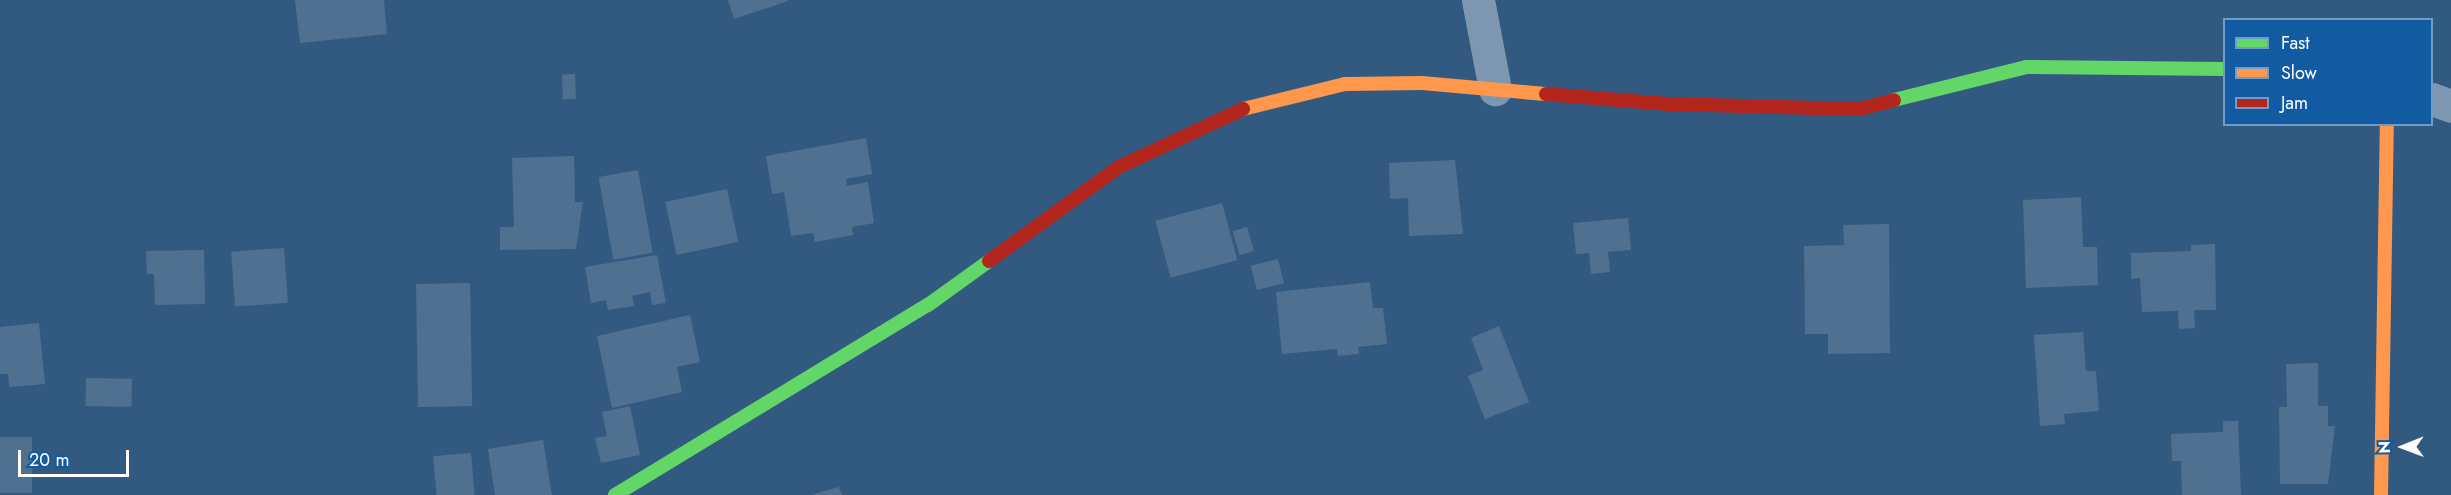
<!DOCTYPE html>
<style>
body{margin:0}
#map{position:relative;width:2451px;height:495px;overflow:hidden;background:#325a81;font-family:Jost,sans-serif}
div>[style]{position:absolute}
.building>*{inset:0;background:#50708f;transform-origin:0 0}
.street>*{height:33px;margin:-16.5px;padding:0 16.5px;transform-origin:16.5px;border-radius:16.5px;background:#7e97b1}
.fast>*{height:14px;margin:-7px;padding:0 7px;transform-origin:7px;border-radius:7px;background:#63d668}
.slow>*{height:14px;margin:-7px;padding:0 7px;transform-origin:7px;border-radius:7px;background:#ff974d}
.jam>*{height:14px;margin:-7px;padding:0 7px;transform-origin:7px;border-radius:7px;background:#b3261e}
span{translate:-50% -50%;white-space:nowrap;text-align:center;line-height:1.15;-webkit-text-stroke:6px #125aa1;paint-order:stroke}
.legend{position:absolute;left:2223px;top:18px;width:210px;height:108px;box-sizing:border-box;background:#125aa1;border:2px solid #719cc7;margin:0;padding:8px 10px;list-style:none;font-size:18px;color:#fff}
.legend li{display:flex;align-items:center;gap:12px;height:30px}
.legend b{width:30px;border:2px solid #719cc7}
.north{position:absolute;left:2373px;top:417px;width:60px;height:60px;-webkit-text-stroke:4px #125aa1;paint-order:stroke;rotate:269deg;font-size:16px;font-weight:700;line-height:24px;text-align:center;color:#fff}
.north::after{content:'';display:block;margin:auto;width:21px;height:27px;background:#fff;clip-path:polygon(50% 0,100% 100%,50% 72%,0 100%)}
.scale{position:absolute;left:18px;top:450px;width:111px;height:27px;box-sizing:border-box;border:3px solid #fff;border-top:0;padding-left:8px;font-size:18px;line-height:21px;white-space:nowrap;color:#fff;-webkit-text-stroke:4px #125aa1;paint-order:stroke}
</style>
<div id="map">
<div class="building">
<i style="clip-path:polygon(295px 0,384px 0,387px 34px,300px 43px)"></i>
<i style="clip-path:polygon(728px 0,788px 0,788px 1px,734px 19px)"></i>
<i style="left:575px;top:74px;width:25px;height:13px;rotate:88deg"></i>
<i style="clip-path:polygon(866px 138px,872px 174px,846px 179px,847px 186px,868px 182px,874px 223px,852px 227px,853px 235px,815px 242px,813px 233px,791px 236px,784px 192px,772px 194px,766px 156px)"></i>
<i style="clip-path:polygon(574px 156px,575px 202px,583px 202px,576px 249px,500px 250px,500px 227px,514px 227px,512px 158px)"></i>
<i style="clip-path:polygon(1455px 160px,1463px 234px,1409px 236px,1408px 198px,1390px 199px,1389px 163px)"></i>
<i style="left:638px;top:170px;width:84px;height:40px;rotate:80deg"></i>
<i style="left:727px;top:189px;width:54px;height:63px;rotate:78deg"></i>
<i style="clip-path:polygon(2081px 197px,2083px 247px,2097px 247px,2098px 285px,2026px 288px,2023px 200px)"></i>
<i style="left:1222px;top:203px;width:59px;height:69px;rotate:75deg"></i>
<i style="clip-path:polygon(1628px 218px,1631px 250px,1608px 252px,1610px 272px,1591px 274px,1589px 253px,1576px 254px,1573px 223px)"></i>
<i style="clip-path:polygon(1889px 224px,1890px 353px,1828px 354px,1828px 334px,1805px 334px,1804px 246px,1844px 245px,1843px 225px)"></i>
<i style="left:1247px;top:227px;width:25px;height:15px;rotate:74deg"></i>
<i style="clip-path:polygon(2215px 244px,2216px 310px,2194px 310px,2195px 328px,2179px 329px,2178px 311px,2142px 312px,2140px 278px,2131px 279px,2131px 253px,2191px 251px,2191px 245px)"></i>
<i style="left:284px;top:248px;width:55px;height:53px;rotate:86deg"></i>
<i style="clip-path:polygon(204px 250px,205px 304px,155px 305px,154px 274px,147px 274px,146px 251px)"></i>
<i style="clip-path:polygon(657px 255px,666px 303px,652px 305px,650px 292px,632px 296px,634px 306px,608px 310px,606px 300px,591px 303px,585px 267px)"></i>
<i style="left:1278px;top:259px;width:25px;height:28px;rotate:76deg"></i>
<i style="clip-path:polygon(1370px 282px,1373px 308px,1383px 308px,1387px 344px,1358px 347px,1359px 354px,1338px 356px,1337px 349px,1282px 354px,1276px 292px)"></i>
<i style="left:470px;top:283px;width:123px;height:54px;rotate:89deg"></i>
<i style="clip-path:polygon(690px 315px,700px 362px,677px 367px,682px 392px,612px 408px,597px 336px)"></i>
<i style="clip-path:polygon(39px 323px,45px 384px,9px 387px,8px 374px,0 374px,0 327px)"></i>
<i style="clip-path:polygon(1499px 326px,1529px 402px,1485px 419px,1468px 376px,1483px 370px,1471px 338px)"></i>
<i style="clip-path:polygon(2083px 332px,2086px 371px,2096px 371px,2099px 411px,2064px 414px,2065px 424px,2040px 426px,2034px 335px)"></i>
<i style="clip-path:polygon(2318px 363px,2318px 406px,2328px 406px,2328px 426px,2335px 426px,2328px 484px,2280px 484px,2279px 407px,2287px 407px,2286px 364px)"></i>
<i style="left:86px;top:378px;width:46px;height:28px;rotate:1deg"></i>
<i style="clip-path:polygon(630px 406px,640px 455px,601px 463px,595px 438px,607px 436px,602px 412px)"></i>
<i style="clip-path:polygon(2223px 421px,2238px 421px,2241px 495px,2182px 495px,2181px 461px,2172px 461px,2171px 434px,2223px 432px)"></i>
<i style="left:32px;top:437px;width:56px;height:32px;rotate:90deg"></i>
<i style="clip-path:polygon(543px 440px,552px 495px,495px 495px,488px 449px)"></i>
<i style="left:471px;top:453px;width:42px;height:38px;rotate:85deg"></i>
<i style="clip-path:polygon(839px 487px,842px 495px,814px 495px,814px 494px)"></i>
</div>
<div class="street">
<i style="left:1478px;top:0;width:91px;rotate:79.2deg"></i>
<i style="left:2432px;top:99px;width:20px;rotate:20deg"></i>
</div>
<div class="fast">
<i style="left:1894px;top:100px;width:136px;rotate:-14deg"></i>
<i style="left:2026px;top:67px;width:198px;rotate:0.6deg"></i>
<i style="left:615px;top:495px;width:366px;rotate:-31.3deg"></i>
<i style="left:928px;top:305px;width:75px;rotate:-35.8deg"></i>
</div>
<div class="slow">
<i style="left:1243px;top:109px;width:105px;rotate:-13.8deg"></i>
<i style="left:1345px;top:84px;width:77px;rotate:-0.7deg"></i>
<i style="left:1422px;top:83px;width:124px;rotate:5.1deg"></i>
<i style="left:2381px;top:495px;width:371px;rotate:-89.1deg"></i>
</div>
<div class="jam">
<i style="left:1546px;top:94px;width:122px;rotate:4.7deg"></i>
<i style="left:1668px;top:104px;width:191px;rotate:1.5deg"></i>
<i style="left:1859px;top:109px;width:36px;rotate:-14deg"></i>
<i style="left:989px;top:261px;width:160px;rotate:-35.9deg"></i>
<i style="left:1119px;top:167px;width:137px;rotate:-25.1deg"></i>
</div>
<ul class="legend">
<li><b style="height:8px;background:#63d668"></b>Fast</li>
<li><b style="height:8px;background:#ff974d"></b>Slow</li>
<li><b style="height:8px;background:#b3261e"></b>Jam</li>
</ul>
<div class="north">N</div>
<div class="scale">20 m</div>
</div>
